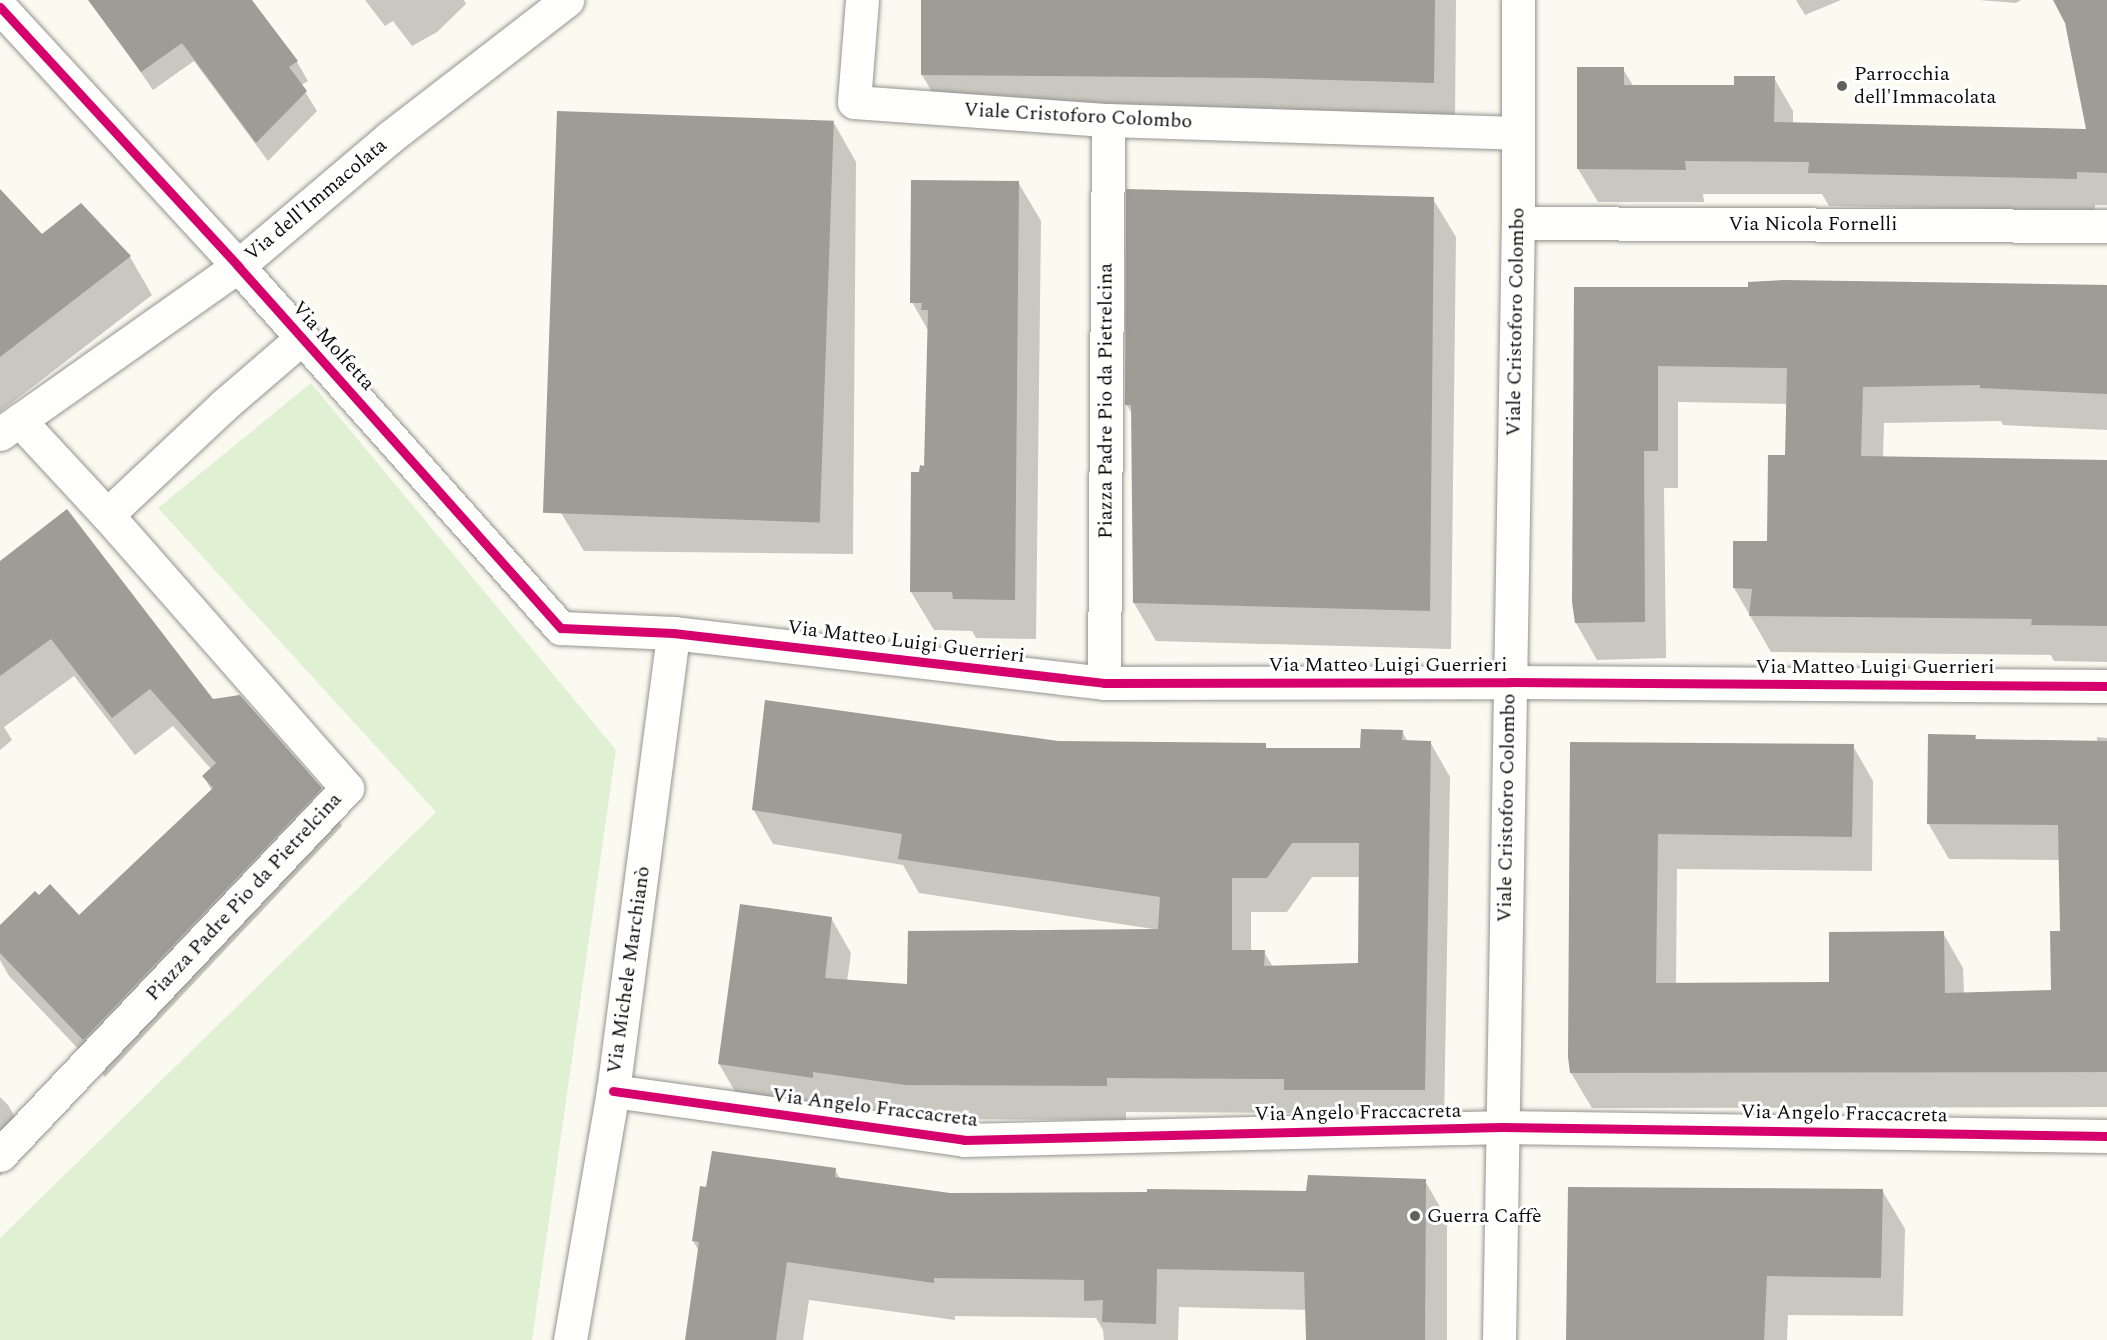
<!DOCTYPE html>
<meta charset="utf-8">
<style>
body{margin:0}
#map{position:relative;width:2107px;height:1340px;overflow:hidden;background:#fafaf1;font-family:Spectral,serif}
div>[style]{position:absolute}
.green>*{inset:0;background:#e0f0d2}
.shadow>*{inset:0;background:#0003}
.building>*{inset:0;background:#9d9c97;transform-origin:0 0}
.roads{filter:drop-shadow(0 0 2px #949490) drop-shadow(0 0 2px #949490)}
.minor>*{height:33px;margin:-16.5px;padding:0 16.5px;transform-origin:16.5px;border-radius:16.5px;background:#fefefd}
.cycleway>*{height:9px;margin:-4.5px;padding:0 4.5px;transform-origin:4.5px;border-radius:4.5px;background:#d6006c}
.dots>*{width:16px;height:16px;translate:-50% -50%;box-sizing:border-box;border:3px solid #fff;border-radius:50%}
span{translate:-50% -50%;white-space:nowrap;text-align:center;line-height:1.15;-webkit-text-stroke:6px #fff;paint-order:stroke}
.poi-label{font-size:20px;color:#0d0d0d}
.left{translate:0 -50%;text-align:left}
.street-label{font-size:20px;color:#0d0d0d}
</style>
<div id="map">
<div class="green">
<i style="clip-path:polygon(311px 383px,616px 750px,532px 1340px,0 1340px,0 1238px,436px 812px,158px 508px)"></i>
</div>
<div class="shadow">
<i style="clip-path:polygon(133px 0,250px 0,297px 62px,308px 81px,301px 85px,317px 111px,268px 161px,194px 61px,153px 90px,108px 25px)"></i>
<i style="clip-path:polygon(365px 0,464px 0,466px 4px,437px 32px,412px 46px,393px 21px,385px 26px)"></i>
<i style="clip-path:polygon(923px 0,1456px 0,1455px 121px,945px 114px,922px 75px)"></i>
<i style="clip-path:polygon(1796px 0,1841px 0,1805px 15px)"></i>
<i style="clip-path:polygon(1979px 0,2021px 0,2016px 3px)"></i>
<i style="clip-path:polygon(2055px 0,2107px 0,2107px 205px,2095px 205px,2095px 211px,1829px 206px,1822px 194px,1703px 194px,1704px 202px,1598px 202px,1578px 169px,1623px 69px,1634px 87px,1735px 87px,1774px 78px,1793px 111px,1793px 124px,2088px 130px,2067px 23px)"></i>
<i style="clip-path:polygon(834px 123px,856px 162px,853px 554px,584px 551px,561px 513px)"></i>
<i style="clip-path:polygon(1018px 182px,1041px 221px,1036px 639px,976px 638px,972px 631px,934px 630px,911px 592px,921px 473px,926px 467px,929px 332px,912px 302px)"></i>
<i style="clip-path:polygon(0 190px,42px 236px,81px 205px,130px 257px,152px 295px,0 412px)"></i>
<i style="clip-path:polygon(1433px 199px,1456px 237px,1451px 649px,1156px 641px,1134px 603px,1133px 415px,1126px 404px)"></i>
<i style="clip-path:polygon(2107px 286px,2107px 430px,2003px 425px,2001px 421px,1884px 423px,1883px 458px,2107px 462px,2107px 662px,2054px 661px,2051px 655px,1771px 652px,1734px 588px,1769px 543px,1786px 456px,1788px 404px,1678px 402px,1678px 488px,1664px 488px,1666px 658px,1597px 660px,1576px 623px,1575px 288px)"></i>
<i style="clip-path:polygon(0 563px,212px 701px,320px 788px,342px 826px,105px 1077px,9px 976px,0 960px,0 927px,79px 917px,212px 791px,204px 777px,211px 769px,173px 726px,135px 755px,74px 676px,4px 727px,12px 740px,0 750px)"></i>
<i style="clip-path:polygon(evenodd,1402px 731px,1408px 742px,1430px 742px,1450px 777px,1444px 1124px,1305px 1124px,1298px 1113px,1126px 1112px,1126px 1120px,926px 1119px,739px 1098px,719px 1064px,831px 918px,851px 953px,847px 981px,908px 986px,1160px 930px,919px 893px,903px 865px,773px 844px,753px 809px,1058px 743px,1265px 745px,1268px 750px,1362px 749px,1402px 731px,1312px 877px,1360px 877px,1359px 965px,1273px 967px,1264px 952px,1251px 952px,1251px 912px,1287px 912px,1312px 877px)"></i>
<i style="clip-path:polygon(1975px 736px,1977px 741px,2097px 742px,2097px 737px,2107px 738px,2107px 1107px,1592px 1108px,1571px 1073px,1572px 743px,1853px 746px,1873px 781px,1872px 871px,1677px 869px,1676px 984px,1831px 984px,1943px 933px,1963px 968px,1964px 994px,2052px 991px,2061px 932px,2060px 860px,1949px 859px,1928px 823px)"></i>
<i style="clip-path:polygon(0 1097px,8px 1105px,31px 1143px,0 1176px)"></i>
<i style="clip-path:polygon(835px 1170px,841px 1180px,950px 1194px,1308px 1192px,1425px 1181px,1447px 1219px,1447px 1340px,1307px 1340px,1308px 1310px,1179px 1307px,1178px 1340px,1104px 1340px,1103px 1330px,1096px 1318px,955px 1316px,955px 1320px,809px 1300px,803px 1340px,686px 1340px,699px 1251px,693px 1241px,708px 1188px)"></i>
<i style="clip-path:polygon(1882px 1190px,1905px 1229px,1903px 1316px,1788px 1315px,1787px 1340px,1568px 1340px)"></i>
</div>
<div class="building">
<i style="clip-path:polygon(88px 0,252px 0,298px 61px,289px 67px,307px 91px,256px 143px,182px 43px,141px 72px)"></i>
<i style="clip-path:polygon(921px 0,1435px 0,1434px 83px,1265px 78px,921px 75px)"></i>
<i style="clip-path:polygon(2053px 0,2107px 0,2107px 173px,2077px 172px,2077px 179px,1808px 173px,1809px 162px,1685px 161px,1686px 170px,1577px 169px,1577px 67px,1624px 67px,1624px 85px,1734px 85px,1734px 76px,1775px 76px,1774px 122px,2086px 129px,2065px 23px)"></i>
<i style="left:557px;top:111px;width:277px;height:402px;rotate:2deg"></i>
<i style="clip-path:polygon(911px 180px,1019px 181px,1015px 600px,953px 599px,952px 592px,910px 592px,911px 472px,919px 472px,920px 465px,924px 466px,928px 310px,921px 310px,922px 303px,910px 303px)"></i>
<i style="clip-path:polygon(0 189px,42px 234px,81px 203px,131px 256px,0 357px)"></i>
<i style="clip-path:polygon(1126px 189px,1434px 197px,1430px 611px,1133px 603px,1131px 405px,1125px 405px)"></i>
<i style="clip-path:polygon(1784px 280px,2107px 285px,2107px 394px,1980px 388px,1980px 385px,1863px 387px,1861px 456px,2107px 460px,2107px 626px,2031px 625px,2032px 619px,1749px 616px,1752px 589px,1733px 588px,1733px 541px,1767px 541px,1768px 455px,1785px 455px,1787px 368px,1658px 366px,1658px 451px,1644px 451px,1645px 622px,1575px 623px,1572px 602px,1574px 287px,1748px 287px,1748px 282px)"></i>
<i style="clip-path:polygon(67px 509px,213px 699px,240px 695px,322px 788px,83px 1040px,0 953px,0 925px,35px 891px,39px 895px,50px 884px,79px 915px,213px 788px,202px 776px,216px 763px,150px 689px,112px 718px,51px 639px,0 676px,0 561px)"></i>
<i style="clip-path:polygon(evenodd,765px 700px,1058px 741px,1266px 743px,1266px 748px,1360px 748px,1361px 729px,1403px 730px,1402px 740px,1431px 741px,1425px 1090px,1284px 1090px,1284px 1079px,1107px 1078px,1107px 1086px,905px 1085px,813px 1072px,813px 1078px,718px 1064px,740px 904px,832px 917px,825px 978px,907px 984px,908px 931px,1158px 929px,1160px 897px,898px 859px,902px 834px,752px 810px,765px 700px,1292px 843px,1359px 843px,1358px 963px,1264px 966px,1265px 950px,1232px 950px,1232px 878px,1267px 878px,1292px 843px)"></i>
<i style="clip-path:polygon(1928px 734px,1976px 735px,1975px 739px,2107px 741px,2107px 1072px,1570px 1073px,1568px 1057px,1570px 742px,1854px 744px,1852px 837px,1658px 834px,1656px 983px,1829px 982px,1829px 932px,1944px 931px,1945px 993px,2051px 990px,2050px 931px,2060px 931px,2058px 825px,1927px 824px)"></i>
<i style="clip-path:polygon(712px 1151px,836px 1168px,835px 1177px,950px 1193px,1147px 1192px,1147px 1189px,1306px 1191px,1308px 1175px,1426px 1179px,1425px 1340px,1306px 1340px,1304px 1272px,1157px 1269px,1156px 1324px,1102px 1322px,1103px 1300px,1084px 1301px,1084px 1280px,934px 1278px,934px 1283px,787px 1262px,776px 1340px,685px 1340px,699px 1242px,692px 1241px,700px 1186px,706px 1187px)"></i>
<i style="clip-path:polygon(1568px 1187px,1883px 1189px,1881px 1278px,1767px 1276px,1764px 1340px,1566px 1340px)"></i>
</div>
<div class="roads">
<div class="minor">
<i style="left:862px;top:0;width:102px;rotate:94.5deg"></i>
<i style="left:854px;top:102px;width:255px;rotate:4.1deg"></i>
<i style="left:1108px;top:120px;width:410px;rotate:1.8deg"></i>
<i style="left:0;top:7px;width:352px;rotate:47.4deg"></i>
<i style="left:238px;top:266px;width:485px;rotate:48.3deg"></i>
<i style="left:561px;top:628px;width:112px;rotate:2.6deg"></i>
<i style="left:673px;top:633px;width:434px;rotate:6.6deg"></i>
<i style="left:1104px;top:683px;width:406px;rotate:-0.1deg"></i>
<i style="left:1510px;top:682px;width:597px;rotate:0.38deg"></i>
<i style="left:1518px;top:223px;width:589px;rotate:0.29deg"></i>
<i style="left:0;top:434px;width:291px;rotate:-35.2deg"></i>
<i style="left:238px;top:266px;width:199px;rotate:-40.3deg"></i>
<i style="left:390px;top:137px;width:224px;rotate:-37.7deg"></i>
<i style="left:107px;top:515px;width:161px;rotate:-43.2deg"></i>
<i style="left:224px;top:405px;width:103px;rotate:-40.7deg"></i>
<i style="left:1104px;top:683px;width:563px;rotate:-89.59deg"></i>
<i style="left:613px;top:1091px;width:354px;rotate:7.9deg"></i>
<i style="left:964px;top:1140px;width:538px;rotate:-1.38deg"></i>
<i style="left:1502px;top:1127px;width:605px;rotate:0.85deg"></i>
<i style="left:0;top:1155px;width:505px;rotate:-46.6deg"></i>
<i style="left:347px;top:788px;width:363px;rotate:-131.3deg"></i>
<i style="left:107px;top:515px;width:129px;rotate:-132.8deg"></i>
<i style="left:570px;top:1340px;width:253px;rotate:-80.2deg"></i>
<i style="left:613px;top:1091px;width:462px;rotate:-82.5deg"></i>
<i style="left:1499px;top:1340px;width:1117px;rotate:-89.03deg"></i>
<i style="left:1518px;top:223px;width:223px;rotate:-90deg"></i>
</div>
</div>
<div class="cycleway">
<i style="left:0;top:7px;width:352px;rotate:47.4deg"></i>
<i style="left:238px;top:266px;width:485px;rotate:48.3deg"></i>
<i style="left:561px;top:628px;width:112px;rotate:2.6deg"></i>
<i style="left:673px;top:633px;width:434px;rotate:6.6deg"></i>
<i style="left:1104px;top:683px;width:406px;rotate:-0.1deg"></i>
<i style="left:1510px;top:682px;width:597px;rotate:0.38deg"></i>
<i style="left:613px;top:1091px;width:354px;rotate:7.9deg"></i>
<i style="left:964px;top:1140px;width:538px;rotate:-1.38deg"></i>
<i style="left:1502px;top:1127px;width:605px;rotate:0.85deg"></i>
</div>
<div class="dots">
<i style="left:1842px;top:86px;background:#60605d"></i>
<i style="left:1415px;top:1216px;background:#60605d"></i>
</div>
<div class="poi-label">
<span class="left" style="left:1854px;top:86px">Parrocchia<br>dell'Immacolata</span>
<span class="left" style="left:1427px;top:1216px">Guerra Caffè</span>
</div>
<div class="street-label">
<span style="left:1078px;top:116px;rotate:3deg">Viale Cristoforo Colombo</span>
<span style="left:316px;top:200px;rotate:-40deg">Via dell'Immacolata</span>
<span style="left:1813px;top:224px">Via Nicola Fornelli</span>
<span style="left:1516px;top:322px;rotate:-89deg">Viale Cristoforo Colombo</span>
<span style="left:333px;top:346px;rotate:48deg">Via Molfetta</span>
<span style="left:1106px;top:401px;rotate:-90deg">Piazza Padre Pio da Pietrelcina</span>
<span style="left:906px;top:642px;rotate:7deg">Via Matteo Luigi Guerrieri</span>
<span style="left:1388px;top:665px">Via Matteo Luigi Guerrieri</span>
<span style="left:1875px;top:667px">Via Matteo Luigi Guerrieri</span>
<span style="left:1507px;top:808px;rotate:-89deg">Viale Cristoforo Colombo</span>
<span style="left:244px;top:897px;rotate:-47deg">Piazza Padre Pio da Pietrelcina</span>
<span style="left:629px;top:970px;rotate:-82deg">Via Michele Marchianò</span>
<span style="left:875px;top:1108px;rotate:7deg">Via Angelo Fraccacreta</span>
<span style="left:1358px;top:1113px;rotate:-1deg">Via Angelo Fraccacreta</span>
<span style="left:1844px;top:1114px;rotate:1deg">Via Angelo Fraccacreta</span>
</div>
</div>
